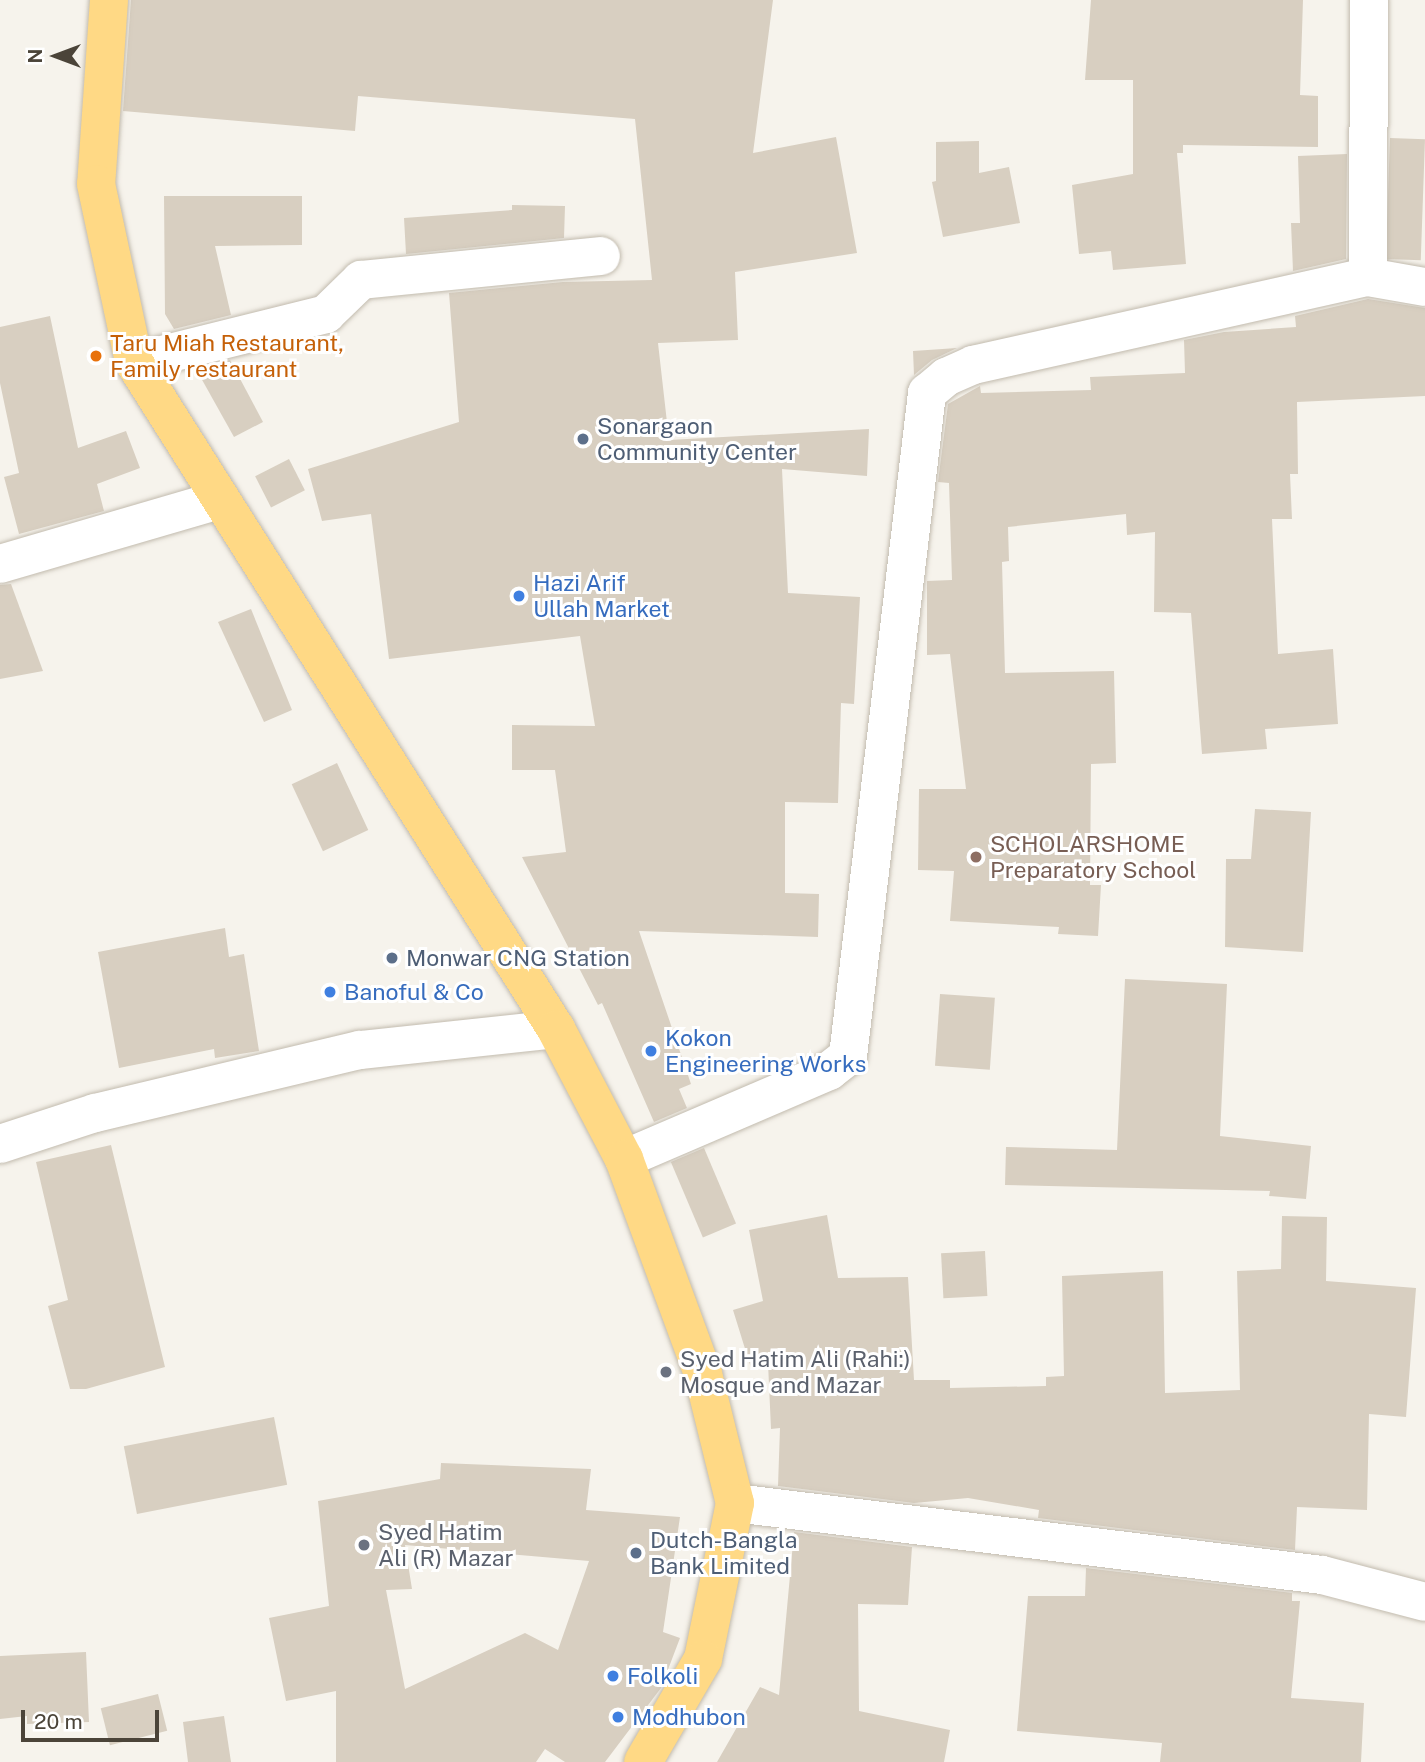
<!DOCTYPE html>
<style>
body{margin:0}
#map{position:relative;width:1425px;height:1762px;overflow:hidden;background:#f6f3ec;font-family:"Public Sans",sans-serif}
div>[style]{position:absolute}
.building>*{inset:0;background:#d8cfc1;transform-origin:0 0}
.roads{filter:drop-shadow(0 0 2px #c2bbae) drop-shadow(0 0 2px #c2bbae)}
.minor>*{height:38px;margin:-19px;padding:0 19px;transform-origin:19px;border-radius:19px;background:#fff}
.trunk>*{height:38px;margin:-19px;padding:0 19px;transform-origin:19px;border-radius:19px;background:#ffd985}
.dots>*{width:19px;height:19px;translate:-50% -50%;box-sizing:border-box;border:4px solid #fff;border-radius:50%}
span{translate:-50% -50%;white-space:nowrap;text-align:center;line-height:1.15;-webkit-text-stroke:6px #fff;paint-order:stroke}
.food-label{font-size:23px;color:#c56008}
.left{translate:0 -50%;text-align:left}
.service-label{font-size:23px;color:#4e5e75}
.shop-label{font-size:23px;color:#366cbe}
.education-label{font-size:23px;color:#785e54}
.worship-label{font-size:23px;color:#5b616d}
.north{position:absolute;left:21px;top:21px;width:70px;height:70px;-webkit-text-stroke:5px #fff;paint-order:stroke;rotate:270deg;font-size:19px;font-weight:700;line-height:28px;text-align:center;color:#4b4439}
.north::after{content:'';display:block;margin:auto;width:24px;height:32px;background:#4b4439;clip-path:polygon(50% 0,100% 100%,50% 72%,0 100%)}
.scale{position:absolute;left:21px;top:1710px;width:138px;height:32px;box-sizing:border-box;border:4px solid #4b4439;border-top:0;padding-left:9px;font-size:21px;line-height:24px;white-space:nowrap;color:#4b4439;-webkit-text-stroke:5px #fff;paint-order:stroke}
</style>
<div id="map">
<div class="building">
<i style="clip-path:polygon(131px 0,773px 0,753px 153px,836px 137px,857px 253px,735px 272px,738px 340px,658px 343px,669px 440px,869px 429px,867px 476px,782px 469px,788px 593px,860px 597px,854px 704px,841px 703px,838px 803px,785px 802px,785px 893px,819px 894px,818px 937px,639px 931px,691px 1084px,679px 1089px,687px 1108px,654px 1122px,602px 1003px,598px 1005px,522px 857px,566px 852px,555px 770px,512px 770px,512px 725px,595px 726px,580px 636px,389px 659px,371px 514px,322px 521px,308px 469px,459px 422px,449px 293px,563px 282px,652px 280px,635px 119px,358px 96px,355px 131px,123px 111px)"></i>
<i style="clip-path:polygon(1091px 0,1303px 0,1300px 95px,1318px 96px,1318px 147px,1183px 145px,1183px 153px,1177px 153px,1186px 264px,1113px 270px,1111px 251px,1079px 254px,1072px 185px,1133px 174px,1133px 80px,1085px 80px)"></i>
<i style="left:1390px;top:138px;width:35px;height:121px;rotate:2deg"></i>
<i style="clip-path:polygon(979px 141px,979px 173px,1009px 167px,1020px 223px,943px 237px,932px 182px,936px 181px,936px 142px)"></i>
<i style="clip-path:polygon(1347px 154px,1346px 259px,1293px 271px,1291px 223px,1300px 223px,1298px 156px)"></i>
<i style="clip-path:polygon(164px 196px,302px 196px,302px 245px,215px 246px,231px 315px,174px 329px,165px 314px)"></i>
<i style="clip-path:polygon(512px 205px,565px 206px,564px 238px,406px 254px,404px 218px,512px 210px)"></i>
<i style="clip-path:polygon(1368px 299px,1425px 308px,1425px 396px,1297px 402px,1298px 474px,1290px 474px,1292px 519px,1272px 519px,1278px 654px,1333px 649px,1338px 724px,1265px 729px,1267px 749px,1202px 754px,1191px 613px,1154px 612px,1155px 532px,1127px 535px,1126px 514px,1008px 527px,1009px 561px,1002px 562px,1005px 673px,1114px 671px,1116px 763px,1091px 764px,1090px 885px,1101px 885px,1098px 936px,1058px 934px,1059px 927px,950px 921px,954px 871px,918px 870px,919px 789px,966px 789px,950px 654px,927px 655px,927px 581px,952px 580px,949px 483px,938px 482px,948px 404px,980px 386px,981px 393px,1091px 390px,1090px 377px,1185px 373px,1184px 340px,1224px 332px,1296px 327px,1295px 316px)"></i>
<i style="clip-path:polygon(50px 316px,78px 448px,126px 431px,140px 468px,97px 484px,104px 511px,19px 534px,4px 477px,19px 473px,0 383px,0 327px)"></i>
<i style="clip-path:polygon(957px 348px,932px 360px,914px 375px,913px 351px)"></i>
<i style="clip-path:polygon(230px 360px,263px 422px,234px 437px,196px 369px)"></i>
<i style="left:289px;top:459px;width:35px;height:38px;rotate:63deg"></i>
<i style="clip-path:polygon(11px 584px,43px 671px,0 679px,0 585px)"></i>
<i style="clip-path:polygon(251px 609px,292px 710px,264px 722px,218px 622px)"></i>
<i style="left:337px;top:763px;width:74px;height:50px;rotate:65deg"></i>
<i style="clip-path:polygon(1255px 809px,1311px 812px,1303px 952px,1225px 947px,1226px 859px,1251px 859px)"></i>
<i style="clip-path:polygon(225px 928px,229px 957px,244px 954px,259px 1051px,215px 1058px,214px 1049px,119px 1068px,98px 952px)"></i>
<i style="clip-path:polygon(1125px 979px,1227px 984px,1220px 1136px,1311px 1146px,1306px 1199px,1269px 1196px,1270px 1191px,1005px 1185px,1006px 1147px,1117px 1150px)"></i>
<i style="left:940px;top:994px;width:55px;height:72px;rotate:4deg"></i>
<i style="clip-path:polygon(111px 1145px,165px 1367px,86px 1389px,70px 1389px,48px 1306px,68px 1300px,36px 1162px)"></i>
<i style="left:704px;top:1148px;width:82px;height:36px;rotate:67deg"></i>
<i style="clip-path:polygon(827px 1215px,838px 1278px,908px 1277px,914px 1380px,950px 1380px,950px 1388px,1046px 1386px,1046px 1377px,1064px 1376px,1062px 1276px,1163px 1271px,1165px 1393px,1240px 1390px,1237px 1271px,1281px 1269px,1282px 1216px,1327px 1217px,1326px 1281px,1416px 1288px,1406px 1417px,1369px 1414px,1367px 1510px,1297px 1507px,1295px 1550px,1038px 1518px,1039px 1510px,968px 1498px,914px 1503px,778px 1486px,780px 1428px,771px 1429px,768px 1363px,751px 1368px,733px 1310px,763px 1301px,749px 1230px)"></i>
<i style="left:985px;top:1251px;width:45px;height:44px;rotate:87deg"></i>
<i style="left:274px;top:1417px;width:69px;height:153px;rotate:79deg"></i>
<i style="clip-path:polygon(evenodd,441px 1463px,591px 1469px,586px 1510px,680px 1517px,663px 1632px,680px 1638px,661px 1688px,605px 1762px,565px 1762px,545px 1749px,536px 1762px,336px 1762px,336px 1691px,286px 1701px,269px 1618px,329px 1606px,318px 1501px,440px 1479px,441px 1463px,405px 1545px,589px 1561px,558px 1650px,525px 1633px,405px 1689px,386px 1590px,412px 1589px,405px 1545px)"></i>
<i style="clip-path:polygon(794px 1532px,912px 1547px,908px 1605px,858px 1604px,859px 1711px,950px 1730px,944px 1762px,717px 1762px,760px 1687px,779px 1695px)"></i>
<i style="clip-path:polygon(1086px 1568px,1292px 1593px,1292px 1601px,1300px 1601px,1291px 1698px,1364px 1703px,1361px 1762px,1160px 1762px,1162px 1743px,1017px 1731px,1028px 1596px,1085px 1596px)"></i>
<i style="clip-path:polygon(86px 1652px,89px 1722px,27px 1724px,27px 1716px,0 1719px,0 1656px)"></i>
<i style="left:158px;top:1694px;width:38px;height:59px;rotate:76deg"></i>
<i style="clip-path:polygon(224px 1716px,231px 1762px,188px 1762px,183px 1722px)"></i>
</div>
<div class="roads">
<div class="minor">
<i style="left:1368px;top:277px;width:58px;rotate:10deg"></i>
<i style="left:134px;top:362px;width:198px;rotate:-14deg"></i>
<i style="left:326px;top:314px;width:49px;rotate:-44.2deg"></i>
<i style="left:361px;top:280px;width:241px;rotate:-5.7deg"></i>
<i style="left:0;top:564px;width:228px;rotate:-16.3deg"></i>
<i style="left:0;top:1144px;width:100px;rotate:-18.1deg"></i>
<i style="left:95px;top:1113px;width:272px;rotate:-13.4deg"></i>
<i style="left:360px;top:1050px;width:197px;rotate:-6.1deg"></i>
<i style="left:624px;top:1159px;width:223px;rotate:-23.2deg"></i>
<i style="left:829px;top:1071px;width:24px;rotate:-38deg"></i>
<i style="left:848px;top:1056px;width:668px;rotate:-83.2deg"></i>
<i style="left:927px;top:393px;width:25px;rotate:-40deg"></i>
<i style="left:946px;top:377px;width:30px;rotate:-24deg"></i>
<i style="left:973px;top:365px;width:405px;rotate:-12.6deg"></i>
<i style="left:1368px;top:277px;width:277px;rotate:-89.8deg"></i>
<i style="left:735px;top:1503px;width:591px;rotate:6.99deg"></i>
<i style="left:1322px;top:1575px;width:106px;rotate:14.7deg"></i>
</div>
<div class="trunk">
<i style="left:109px;top:0;width:184px;rotate:94deg"></i>
<i style="left:96px;top:184px;width:182px;rotate:77.9deg"></i>
<i style="left:134px;top:362px;width:789px;rotate:57.68deg"></i>
<i style="left:556px;top:1029px;width:147px;rotate:62.4deg"></i>
<i style="left:624px;top:1159px;width:229px;rotate:69.8deg"></i>
<i style="left:703px;top:1374px;width:133px;rotate:76.1deg"></i>
<i style="left:735px;top:1503px;width:159px;rotate:101.6deg"></i>
<i style="left:703px;top:1659px;width:119px;rotate:120.2deg"></i>
</div>
</div>
<div class="dots">
<i style="left:96px;top:356px;background:#e8710a"></i>
<i style="left:583px;top:439px;background:#5c6f8a"></i>
<i style="left:519px;top:596px;background:#3f7fe0"></i>
<i style="left:976px;top:857px;background:#8d6e63"></i>
<i style="left:392px;top:958px;background:#5c6f8a"></i>
<i style="left:330px;top:992px;background:#3f7fe0"></i>
<i style="left:651px;top:1051px;background:#3f7fe0"></i>
<i style="left:666px;top:1372px;background:#6b7280"></i>
<i style="left:364px;top:1545px;background:#6b7280"></i>
<i style="left:636px;top:1553px;background:#5c6f8a"></i>
<i style="left:613px;top:1676px;background:#3f7fe0"></i>
<i style="left:618px;top:1717px;background:#3f7fe0"></i>
</div>
<div class="food-label">
<span class="left" style="left:110px;top:356px">Taru Miah Restaurant,<br>Family restaurant</span>
</div>
<div class="service-label">
<span class="left" style="left:597px;top:439px">Sonargaon<br>Community Center</span>
<span class="left" style="left:406px;top:958px">Monwar CNG Station</span>
<span class="left" style="left:650px;top:1553px">Dutch-Bangla<br>Bank Limited</span>
</div>
<div class="shop-label">
<span class="left" style="left:533px;top:596px">Hazi Arif<br>Ullah Market</span>
<span class="left" style="left:344px;top:992px">Banoful &amp; Co</span>
<span class="left" style="left:665px;top:1051px">Kokon<br>Engineering Works</span>
<span class="left" style="left:627px;top:1676px">Folkoli</span>
<span class="left" style="left:632px;top:1717px">Modhubon</span>
</div>
<div class="education-label">
<span class="left" style="left:990px;top:857px">SCHOLARSHOME<br>Preparatory School</span>
</div>
<div class="worship-label">
<span class="left" style="left:680px;top:1372px">Syed Hatim Ali (Rahi:)<br>Mosque and Mazar</span>
<span class="left" style="left:378px;top:1545px">Syed Hatim<br>Ali (R) Mazar</span>
</div>
<div class="north">N</div>
<div class="scale">20 m</div>
</div>
